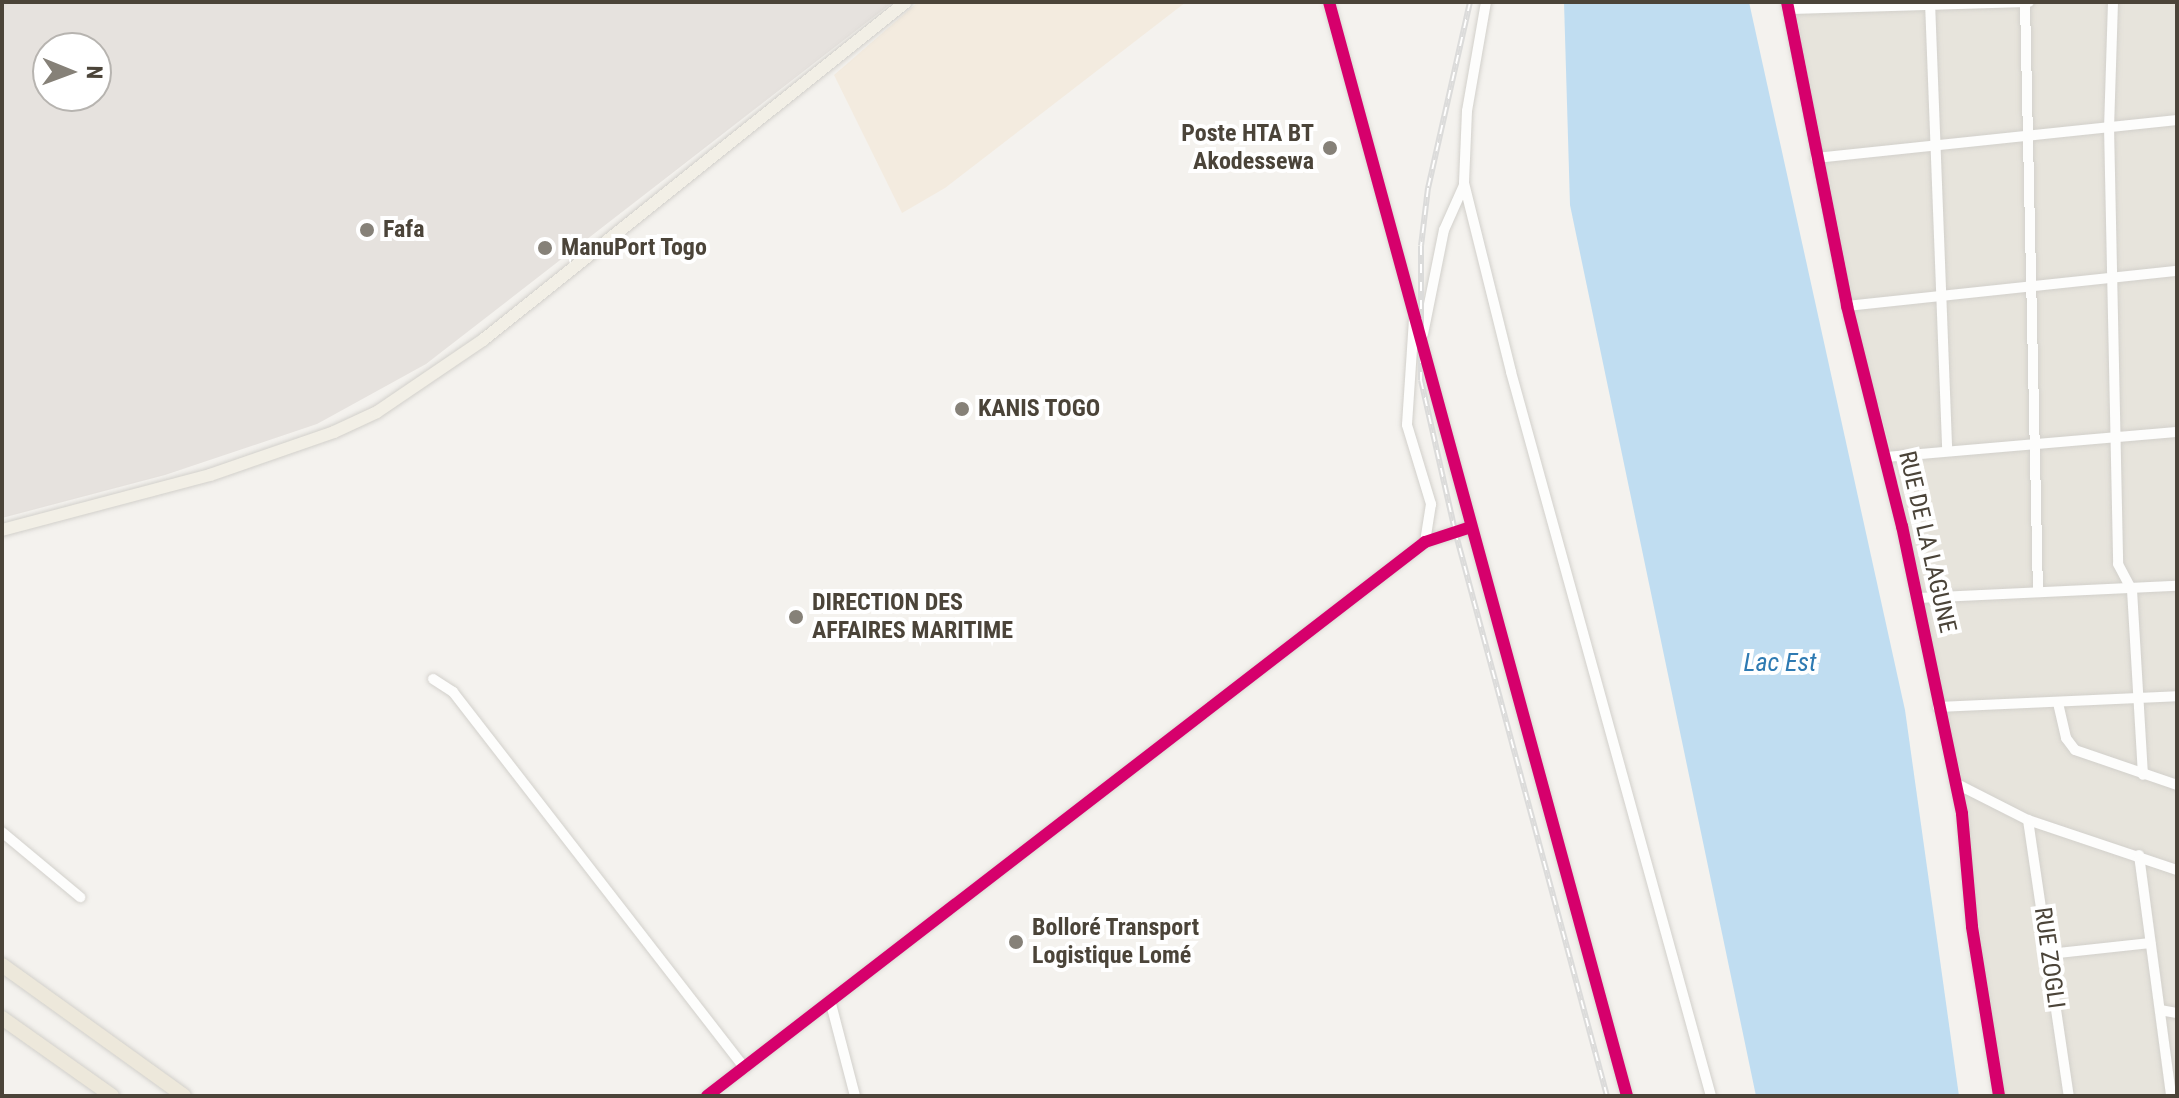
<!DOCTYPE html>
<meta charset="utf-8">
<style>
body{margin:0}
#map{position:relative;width:2179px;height:1098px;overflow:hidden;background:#f4f2ee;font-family:"Roboto Condensed",sans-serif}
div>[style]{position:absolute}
.residential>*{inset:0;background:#e7e4dc}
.commercial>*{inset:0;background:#f3ebdf}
.industrial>*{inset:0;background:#e6e2de}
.water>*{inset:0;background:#c0ddf1}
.roads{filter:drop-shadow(0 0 2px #d2d0cb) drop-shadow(0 0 2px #d2d0cb)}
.minor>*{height:10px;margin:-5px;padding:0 5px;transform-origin:5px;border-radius:5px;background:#fdfdfc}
.major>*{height:12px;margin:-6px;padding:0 6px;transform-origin:6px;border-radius:6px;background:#f2efe6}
.highway>*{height:14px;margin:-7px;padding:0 7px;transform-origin:7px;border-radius:7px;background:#ede8db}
.rail>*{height:6px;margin-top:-3px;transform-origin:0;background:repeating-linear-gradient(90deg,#fff 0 9px,#dbdbda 0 18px);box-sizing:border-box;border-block:2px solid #dbdbda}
.cycleway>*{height:12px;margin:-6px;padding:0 6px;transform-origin:6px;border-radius:6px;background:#d6006c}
.dots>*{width:22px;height:22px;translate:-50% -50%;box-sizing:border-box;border:4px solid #fff;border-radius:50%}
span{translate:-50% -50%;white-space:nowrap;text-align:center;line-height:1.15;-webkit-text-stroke:8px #fff;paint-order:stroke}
.poi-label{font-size:24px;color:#4b4439;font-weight:700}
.right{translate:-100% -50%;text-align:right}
.left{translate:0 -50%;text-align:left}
.street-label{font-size:24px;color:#4b4439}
.water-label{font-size:26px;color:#2e7ab2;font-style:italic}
.frame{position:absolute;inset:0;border:4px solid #4b4439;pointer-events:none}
.north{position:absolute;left:32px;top:32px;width:80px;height:80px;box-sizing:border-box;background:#fff;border:2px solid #b7b4b0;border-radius:50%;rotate:91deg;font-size:22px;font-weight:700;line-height:32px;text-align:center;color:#4b4439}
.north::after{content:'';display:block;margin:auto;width:28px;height:36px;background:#868178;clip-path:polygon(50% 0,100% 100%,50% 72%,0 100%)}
</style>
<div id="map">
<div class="residential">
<i style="clip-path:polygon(1794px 2px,2177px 2px,2177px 1096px,1999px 1096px,1960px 769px,1945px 731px,1899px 480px,1847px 292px)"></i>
</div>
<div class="commercial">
<i style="clip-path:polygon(918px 2px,1186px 2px,945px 188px,902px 213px,834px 75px)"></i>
</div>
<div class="industrial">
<i style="clip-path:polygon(evenodd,2px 2px,893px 2px,426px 364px,317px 424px,165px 475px,2px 518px,2px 2px,48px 48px,96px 48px,96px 96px,48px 96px,48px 48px)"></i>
</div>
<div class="water">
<i style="clip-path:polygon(1564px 2px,1749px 2px,1905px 710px,1959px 1096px,1756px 1096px,1570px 205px)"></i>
</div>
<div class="roads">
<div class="minor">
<i style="left:1329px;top:2px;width:1134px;rotate:74.76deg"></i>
<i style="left:1486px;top:2px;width:111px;rotate:99.9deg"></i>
<i style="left:1467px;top:111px;width:72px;rotate:92.4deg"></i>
<i style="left:1464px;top:183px;width:195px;rotate:76deg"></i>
<i style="left:1511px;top:372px;width:751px;rotate:74.56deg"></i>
<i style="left:1787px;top:2px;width:310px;rotate:78.8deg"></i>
<i style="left:1847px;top:306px;width:227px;rotate:76deg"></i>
<i style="left:1902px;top:526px;width:294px;rotate:78.2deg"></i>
<i style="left:1962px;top:814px;width:113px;rotate:84.9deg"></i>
<i style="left:1972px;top:927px;width:171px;rotate:80.9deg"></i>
<i style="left:1930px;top:2px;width:448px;rotate:87.8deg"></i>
<i style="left:2025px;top:2px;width:589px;rotate:88.74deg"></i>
<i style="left:2113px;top:2px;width:124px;rotate:91.8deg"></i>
<i style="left:2109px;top:126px;width:438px;rotate:88.8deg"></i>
<i style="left:2118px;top:564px;width:30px;rotate:62deg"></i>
<i style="left:2132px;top:590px;width:185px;rotate:86.6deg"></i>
<i style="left:1788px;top:9px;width:241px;rotate:-1.7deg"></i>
<i style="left:1816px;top:158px;width:363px;rotate:-6deg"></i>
<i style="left:1847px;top:306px;width:332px;rotate:-6.1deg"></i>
<i style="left:1414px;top:319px;width:106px;rotate:93.8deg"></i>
<i style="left:1407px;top:425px;width:83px;rotate:73.1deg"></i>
<i style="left:1431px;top:504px;width:38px;rotate:99deg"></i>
<i style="left:1423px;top:334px;width:106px;rotate:-78.6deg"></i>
<i style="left:1444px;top:230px;width:49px;rotate:-66deg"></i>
<i style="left:1885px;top:457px;width:293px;rotate:-4.9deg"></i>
<i style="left:1918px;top:598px;width:259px;rotate:-2.7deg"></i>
<i style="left:433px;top:679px;width:24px;rotate:33deg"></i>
<i style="left:453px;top:692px;width:476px;rotate:52.2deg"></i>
<i style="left:2058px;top:703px;width:36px;rotate:77deg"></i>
<i style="left:2066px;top:738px;width:15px;rotate:53deg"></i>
<i style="left:2075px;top:750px;width:108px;rotate:18.9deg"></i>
<i style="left:1938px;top:707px;width:239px;rotate:-2.6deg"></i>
<i style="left:1955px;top:783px;width:82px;rotate:26.9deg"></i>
<i style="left:2028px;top:820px;width:157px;rotate:18.6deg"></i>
<i style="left:2028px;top:820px;width:279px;rotate:81.6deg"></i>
<i style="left:2px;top:832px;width:102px;rotate:39.8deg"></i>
<i style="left:2139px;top:855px;width:243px;rotate:82.4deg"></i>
<i style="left:2049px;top:954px;width:102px;rotate:-6.2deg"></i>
<i style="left:830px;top:1000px;width:99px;rotate:75.4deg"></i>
<i style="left:2160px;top:1010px;width:17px;rotate:10deg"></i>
<i style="left:707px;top:1096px;width:907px;rotate:-37.65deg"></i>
<i style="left:1425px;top:542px;width:48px;rotate:-18.1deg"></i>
</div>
<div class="major">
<i style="left:2px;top:530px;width:215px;rotate:-14.8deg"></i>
<i style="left:210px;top:475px;width:131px;rotate:-19.1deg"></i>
<i style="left:334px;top:432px;width:47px;rotate:-24.9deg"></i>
<i style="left:377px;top:412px;width:128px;rotate:-34.2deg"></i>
<i style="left:483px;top:340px;width:541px;rotate:-38.63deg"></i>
</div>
<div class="highway">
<i style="left:2px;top:965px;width:224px;rotate:35.7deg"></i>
<i style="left:2px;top:1018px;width:135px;rotate:35.3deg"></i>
</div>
</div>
<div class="rail">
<i style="left:1470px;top:2px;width:191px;rotate:102.7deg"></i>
<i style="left:1428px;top:188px;width:58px;rotate:96.9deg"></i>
<i style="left:1421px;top:246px;width:134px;rotate:90deg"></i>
<i style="left:1421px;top:380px;width:155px;rotate:77.3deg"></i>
<i style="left:1455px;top:531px;width:585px;rotate:74.94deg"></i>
</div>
<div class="cycleway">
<i style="left:1329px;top:2px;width:1134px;rotate:74.76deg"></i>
<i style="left:1787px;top:2px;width:310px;rotate:78.8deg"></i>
<i style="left:1847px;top:306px;width:227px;rotate:76deg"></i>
<i style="left:1902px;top:526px;width:294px;rotate:78.2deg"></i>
<i style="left:1962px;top:814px;width:113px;rotate:84.9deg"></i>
<i style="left:1972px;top:927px;width:171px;rotate:80.9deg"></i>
<i style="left:707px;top:1096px;width:907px;rotate:-37.65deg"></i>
<i style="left:1425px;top:542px;width:48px;rotate:-18.1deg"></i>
</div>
<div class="dots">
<i style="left:1330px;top:148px;background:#868178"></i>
<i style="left:367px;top:230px;background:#868178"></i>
<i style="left:545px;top:248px;background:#868178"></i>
<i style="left:962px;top:409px;background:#868178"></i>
<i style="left:796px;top:617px;background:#868178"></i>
<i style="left:1016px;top:942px;background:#868178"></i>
</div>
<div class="poi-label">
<span class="right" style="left:1314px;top:148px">Poste HTA BT<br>Akodessewa</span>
<span class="left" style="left:383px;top:230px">Fafa</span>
<span class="left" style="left:561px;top:248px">ManuPort Togo</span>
<span class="left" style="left:978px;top:409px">KANIS TOGO</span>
<span class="left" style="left:812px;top:617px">DIRECTION DES<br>AFFAIRES MARITIME</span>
<span class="left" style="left:1032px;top:942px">Bolloré Transport<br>Logistique Lomé</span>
</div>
<div class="street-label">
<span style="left:1927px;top:542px;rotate:77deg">RUE DE LA LAGUNE</span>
<span style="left:2049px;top:958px;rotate:82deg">RUE ZOGLI</span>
</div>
<div class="water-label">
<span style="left:1780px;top:663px">Lac Est</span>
</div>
<div class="frame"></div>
<div class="north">N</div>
</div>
